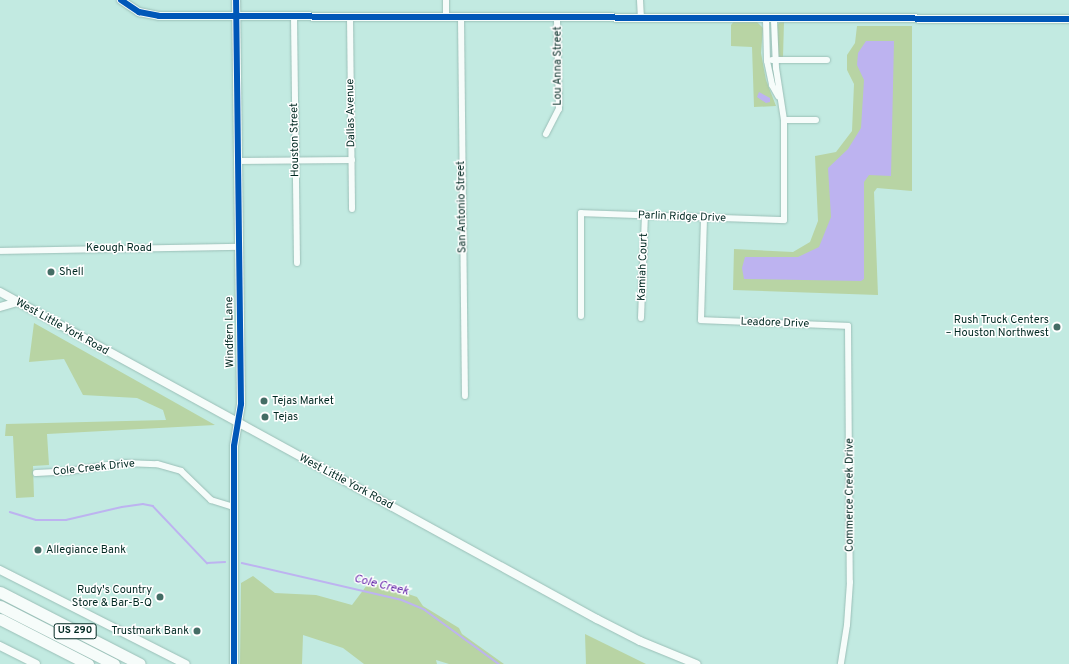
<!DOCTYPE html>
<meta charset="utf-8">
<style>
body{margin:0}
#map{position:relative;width:1069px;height:664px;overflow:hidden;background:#c2eae1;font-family:Overpass,sans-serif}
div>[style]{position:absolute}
.green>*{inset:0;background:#b8d4a4}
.water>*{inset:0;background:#bdb3f0}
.stream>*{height:1.5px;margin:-0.75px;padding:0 0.75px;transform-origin:0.75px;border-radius:0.75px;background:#bdb3f0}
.roads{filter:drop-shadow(0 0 1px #9abfb7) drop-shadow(0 0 1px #9abfb7)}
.street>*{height:6px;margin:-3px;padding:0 3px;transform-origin:3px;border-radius:3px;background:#f6fcfa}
.secondary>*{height:8px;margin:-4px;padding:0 4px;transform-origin:4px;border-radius:4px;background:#f6fcfa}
.highway>*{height:11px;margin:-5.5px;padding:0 5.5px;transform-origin:5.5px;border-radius:5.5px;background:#f6fcfa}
.cycleway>*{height:6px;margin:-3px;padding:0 3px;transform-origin:3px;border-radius:3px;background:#0057b8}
.dots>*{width:11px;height:11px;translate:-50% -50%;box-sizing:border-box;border:2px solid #fff;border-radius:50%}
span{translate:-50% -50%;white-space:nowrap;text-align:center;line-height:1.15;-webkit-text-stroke:3px #fff;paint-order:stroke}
.shield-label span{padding:1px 3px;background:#fff;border:1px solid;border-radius:3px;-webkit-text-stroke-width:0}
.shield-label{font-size:10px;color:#002922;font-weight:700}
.street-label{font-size:11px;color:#002922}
.poi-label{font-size:11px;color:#002922}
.left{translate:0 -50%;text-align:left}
.right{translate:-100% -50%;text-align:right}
.water-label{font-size:12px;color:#6022a6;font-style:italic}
</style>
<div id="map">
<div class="green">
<i style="clip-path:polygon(736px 19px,757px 22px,763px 28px,761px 53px,766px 80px,776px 106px,754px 107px,752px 47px,731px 46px,731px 25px)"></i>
<i style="clip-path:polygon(781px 21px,784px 22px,783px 57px,780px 57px,776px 54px,776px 26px)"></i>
<i style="clip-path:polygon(857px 26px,912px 26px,912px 191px,877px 188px,874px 192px,878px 295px,733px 290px,734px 249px,793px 252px,810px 242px,818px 221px,815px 156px,836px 152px,852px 131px,854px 84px,847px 70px,847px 55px,855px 43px)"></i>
<i style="clip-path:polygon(34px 323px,215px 425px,47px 434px,49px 465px,33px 466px,34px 497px,16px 498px,13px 436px,5px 436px,6px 424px,166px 420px,163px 410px,137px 398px,83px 395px,64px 359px,29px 362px)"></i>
<i style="clip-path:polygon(253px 576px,275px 593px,316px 595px,352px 605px,370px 581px,417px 597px,423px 606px,459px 628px,462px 634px,504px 664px,449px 664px,436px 660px,437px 664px,364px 664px,343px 648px,303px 635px,302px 664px,240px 664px,241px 583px)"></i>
<i style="clip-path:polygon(585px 634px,646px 664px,586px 664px)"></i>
</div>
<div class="water">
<i style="clip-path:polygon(866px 41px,894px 41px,891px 176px,869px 175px,864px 182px,864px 279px,861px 281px,744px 279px,742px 268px,745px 257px,798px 257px,819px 247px,831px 217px,828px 168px,848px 149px,861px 128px,864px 80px,857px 65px,858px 53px)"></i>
<i style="clip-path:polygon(759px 92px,770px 98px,770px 102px,766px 103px,757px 97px)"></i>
</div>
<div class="stream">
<i style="left:10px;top:512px;width:27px;rotate:17deg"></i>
<i style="left:36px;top:520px;width:30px"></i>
<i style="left:66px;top:520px;width:57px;rotate:-13.1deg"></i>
<i style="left:122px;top:507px;width:21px;rotate:-8deg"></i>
<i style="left:143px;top:504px;width:10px;rotate:11deg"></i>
<i style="left:153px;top:506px;width:79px;rotate:46.5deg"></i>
<i style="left:207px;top:563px;width:18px;rotate:-3deg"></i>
<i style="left:242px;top:563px;width:164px;rotate:13deg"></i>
<i style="left:402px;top:600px;width:25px;rotate:23deg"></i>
<i style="left:425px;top:610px;width:92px;rotate:36.1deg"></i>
</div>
<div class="roads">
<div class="street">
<i style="left:446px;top:0;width:17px;rotate:90deg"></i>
<i style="left:640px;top:0;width:17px;rotate:87deg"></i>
<i style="left:350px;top:16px;width:193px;rotate:89.4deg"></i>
<i style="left:294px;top:17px;width:246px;rotate:89.3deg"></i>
<i style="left:461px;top:18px;width:378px;rotate:89.4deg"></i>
<i style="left:766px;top:20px;width:41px;rotate:88.6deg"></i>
<i style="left:767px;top:61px;width:25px;rotate:78deg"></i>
<i style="left:772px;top:85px;width:13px;rotate:61deg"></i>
<i style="left:772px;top:60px;width:55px"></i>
<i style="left:784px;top:120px;width:32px"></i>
<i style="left:546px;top:134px;width:28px;rotate:-63deg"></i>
<i style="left:559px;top:109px;width:91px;rotate:-91.3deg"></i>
<i style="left:239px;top:161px;width:113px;rotate:-0.5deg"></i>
<i style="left:704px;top:218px;width:102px;rotate:91.7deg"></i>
<i style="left:701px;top:320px;width:147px;rotate:2.3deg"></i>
<i style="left:848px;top:326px;width:256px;rotate:89.6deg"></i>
<i style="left:850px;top:582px;width:43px;rotate:94deg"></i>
<i style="left:847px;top:625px;width:39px;rotate:99deg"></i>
<i style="left:0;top:251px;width:239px;rotate:-1deg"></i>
<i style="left:581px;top:316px;width:103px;rotate:-90deg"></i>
<i style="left:581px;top:213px;width:203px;rotate:2deg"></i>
<i style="left:784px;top:220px;width:100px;rotate:-90deg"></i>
<i style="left:784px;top:120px;width:53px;rotate:-98.7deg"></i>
<i style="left:776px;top:68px;width:48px;rotate:-92.4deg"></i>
<i style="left:641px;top:318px;width:102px;rotate:-87.8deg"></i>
<i style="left:36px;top:473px;width:33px;rotate:-3deg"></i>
<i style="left:69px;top:471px;width:56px;rotate:-8.3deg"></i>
<i style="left:124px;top:463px;width:33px;rotate:2deg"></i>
<i style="left:157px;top:464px;width:25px;rotate:16deg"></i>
<i style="left:181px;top:471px;width:42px;rotate:44deg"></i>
<i style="left:211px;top:500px;width:24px;rotate:17deg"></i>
</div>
<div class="secondary">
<i style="left:121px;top:0;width:22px;rotate:34deg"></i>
<i style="left:139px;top:12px;width:20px;rotate:11deg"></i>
<i style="left:159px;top:16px;width:910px;rotate:0.19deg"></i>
<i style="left:0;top:292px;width:681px;rotate:28.71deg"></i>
<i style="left:597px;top:619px;width:48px;rotate:27.1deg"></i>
<i style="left:640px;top:641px;width:61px;rotate:22.3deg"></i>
<i style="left:0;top:307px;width:19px;rotate:-16deg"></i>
<i style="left:0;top:570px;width:208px;rotate:26.9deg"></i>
<i style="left:0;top:646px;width:40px;rotate:26.6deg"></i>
<i style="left:234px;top:664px;width:218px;rotate:-90deg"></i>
<i style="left:234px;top:446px;width:43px;rotate:-80.5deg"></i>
<i style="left:241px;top:404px;width:404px;rotate:-90.7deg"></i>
</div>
<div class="highway">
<i style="left:0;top:592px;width:157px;rotate:27.2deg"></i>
<i style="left:0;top:606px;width:128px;rotate:27deg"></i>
<i style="left:0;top:619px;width:99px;rotate:27.1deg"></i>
</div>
</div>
<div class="cycleway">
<i style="left:121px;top:0;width:22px;rotate:34deg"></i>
<i style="left:139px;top:12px;width:20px;rotate:11deg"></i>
<i style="left:159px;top:16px;width:910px;rotate:0.19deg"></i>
<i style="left:234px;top:664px;width:218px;rotate:-90deg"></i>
<i style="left:234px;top:446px;width:43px;rotate:-80.5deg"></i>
<i style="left:241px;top:404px;width:404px;rotate:-90.7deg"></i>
</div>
<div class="dots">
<i style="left:51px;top:272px;background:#446d65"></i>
<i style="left:1057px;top:327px;background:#446d65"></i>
<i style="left:264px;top:401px;background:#446d65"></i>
<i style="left:265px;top:417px;background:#446d65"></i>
<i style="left:38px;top:550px;background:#446d65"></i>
<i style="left:160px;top:597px;background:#446d65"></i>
<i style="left:197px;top:631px;background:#446d65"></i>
</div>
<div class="shield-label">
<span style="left:75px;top:631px">US 290</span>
</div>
<div class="street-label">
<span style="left:558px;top:66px;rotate:-90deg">Lou Anna Street</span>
<span style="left:351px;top:113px;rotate:-91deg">Dallas Avenue</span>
<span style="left:295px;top:140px;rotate:-91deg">Houston Street</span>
<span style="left:462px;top:207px;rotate:-91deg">San Antonio Street</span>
<span style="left:682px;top:217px;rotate:2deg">Parlin Ridge Drive</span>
<span style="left:119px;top:248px">Keough Road</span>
<span style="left:643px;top:267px;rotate:-88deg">Kamiah Court</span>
<span style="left:775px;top:323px;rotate:2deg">Leadore Drive</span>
<span style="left:62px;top:327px;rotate:29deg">West Little York Road</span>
<span style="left:230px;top:332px;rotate:-91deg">Windfern Lane</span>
<span style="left:94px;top:468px;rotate:-6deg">Cole Creek Drive</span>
<span style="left:346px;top:482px;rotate:28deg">West Little York Road</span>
<span style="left:850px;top:495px;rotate:-90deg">Commerce Creek Drive</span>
</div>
<div class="poi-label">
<span class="left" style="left:59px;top:272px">Shell</span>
<span class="right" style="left:1049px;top:327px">Rush Truck Centers<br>– Houston Northwest</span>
<span class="left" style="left:272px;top:401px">Tejas Market</span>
<span class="left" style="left:273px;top:417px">Tejas</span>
<span class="left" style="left:46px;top:550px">Allegiance Bank</span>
<span class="right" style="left:152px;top:597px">Rudy's Country<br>Store &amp; Bar-B-Q</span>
<span class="right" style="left:189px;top:631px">Trustmark Bank</span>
</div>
<div class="water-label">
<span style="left:381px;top:586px;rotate:14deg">Cole Creek</span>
</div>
</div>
